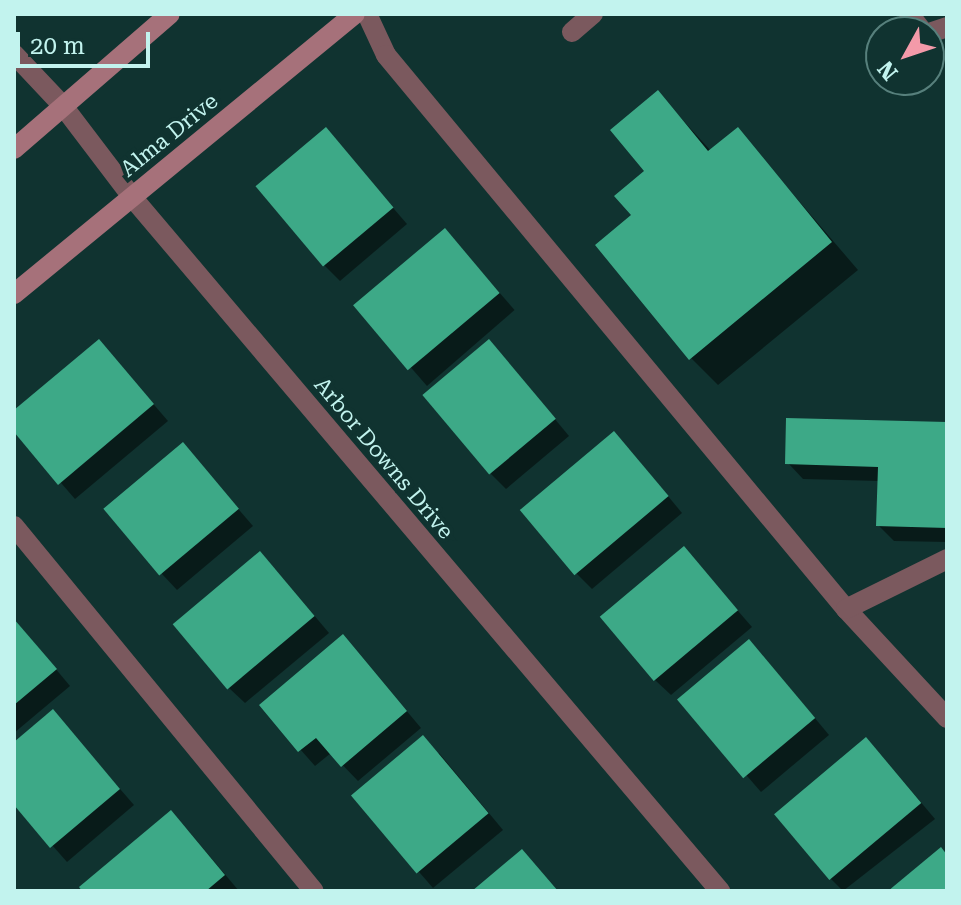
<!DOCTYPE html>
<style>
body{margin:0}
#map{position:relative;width:961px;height:905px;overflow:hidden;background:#103330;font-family:"Roboto Serif",serif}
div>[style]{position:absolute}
.shadow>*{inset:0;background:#0007;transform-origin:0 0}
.building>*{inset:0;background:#3da987;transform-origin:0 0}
.lane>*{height:20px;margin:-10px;padding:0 10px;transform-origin:10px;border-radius:10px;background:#7b595e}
.street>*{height:20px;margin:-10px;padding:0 10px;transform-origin:10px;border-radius:10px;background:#7b595e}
.secondary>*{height:20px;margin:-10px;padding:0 10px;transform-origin:10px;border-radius:10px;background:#a6717a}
span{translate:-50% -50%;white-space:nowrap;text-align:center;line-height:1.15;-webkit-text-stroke:8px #103330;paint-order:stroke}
.street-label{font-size:22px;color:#c2f3ee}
.frame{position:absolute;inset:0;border:16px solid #c2f3ee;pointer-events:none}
.north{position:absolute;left:865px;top:16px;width:80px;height:80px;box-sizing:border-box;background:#103330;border:2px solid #57807c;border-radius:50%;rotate:230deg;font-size:22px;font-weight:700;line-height:32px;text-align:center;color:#c2f3ee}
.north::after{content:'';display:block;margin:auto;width:28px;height:36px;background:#f39aa9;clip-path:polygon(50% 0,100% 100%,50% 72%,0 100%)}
.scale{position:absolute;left:16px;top:32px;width:134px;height:36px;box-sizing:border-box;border:4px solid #c2f3ee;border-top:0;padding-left:10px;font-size:24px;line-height:28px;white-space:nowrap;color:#c2f3ee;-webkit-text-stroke:6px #103330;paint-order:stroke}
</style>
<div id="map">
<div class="shadow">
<i style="clip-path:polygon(658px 93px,711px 151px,738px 130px,858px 270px,718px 385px,691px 358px,634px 215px,647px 172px)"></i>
<i style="clip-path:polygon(325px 129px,407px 224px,340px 281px,324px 265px)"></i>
<i style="left:445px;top:230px;width:106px;height:116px;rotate:49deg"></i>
<i style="clip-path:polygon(99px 341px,168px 421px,75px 499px,14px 429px,14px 413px)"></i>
<i style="clip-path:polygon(504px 358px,569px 436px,506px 489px,491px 474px)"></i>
<i style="clip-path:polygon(947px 424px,947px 542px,894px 541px,878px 525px,879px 481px,803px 479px,788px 463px)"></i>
<i style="clip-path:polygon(183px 445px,253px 526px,177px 590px,162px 574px)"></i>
<i style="clip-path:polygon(629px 449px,682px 513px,592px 589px,576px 573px)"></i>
<i style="clip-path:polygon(684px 549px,752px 627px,671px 695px,655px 680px)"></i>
<i style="clip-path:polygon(275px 569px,329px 633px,245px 703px,229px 688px)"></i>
<i style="clip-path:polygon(14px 619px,70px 686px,14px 733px)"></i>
<i style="clip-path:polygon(358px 653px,421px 728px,358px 781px,331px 753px,315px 766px,261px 705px)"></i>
<i style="clip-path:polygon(764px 657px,829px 735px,761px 792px,680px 699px)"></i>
<i style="clip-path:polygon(53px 712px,134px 805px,67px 862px,14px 802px,14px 745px)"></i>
<i style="clip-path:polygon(439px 753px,503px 830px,433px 888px,353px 796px)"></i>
<i style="clip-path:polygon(881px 755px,935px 819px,843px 891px,830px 878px)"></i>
<i style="clip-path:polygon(186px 828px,239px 891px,85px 891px)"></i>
</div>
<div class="building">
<i style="clip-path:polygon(658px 90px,708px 151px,738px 127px,832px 242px,689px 360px,595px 245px,631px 215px,614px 196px,644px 171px,610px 130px)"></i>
<i style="left:326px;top:127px;width:105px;height:92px;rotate:50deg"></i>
<i style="left:445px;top:228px;width:85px;height:120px;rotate:50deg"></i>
<i style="clip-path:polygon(99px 339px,154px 404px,58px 485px,14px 432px,14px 410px)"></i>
<i style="left:489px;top:339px;width:104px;height:87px;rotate:50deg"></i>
<i style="clip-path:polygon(786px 418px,947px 422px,947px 528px,876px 526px,878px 467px,785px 464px)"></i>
<i style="left:614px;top:431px;width:85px;height:123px;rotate:50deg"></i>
<i style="left:183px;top:442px;width:87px;height:104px;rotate:50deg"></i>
<i style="left:684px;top:546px;width:84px;height:110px;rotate:50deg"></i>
<i style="left:260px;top:551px;width:85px;height:114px;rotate:50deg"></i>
<i style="clip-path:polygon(14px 619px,57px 669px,14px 705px)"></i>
<i style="clip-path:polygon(343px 634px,407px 711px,341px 767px,316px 738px,298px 752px,259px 705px)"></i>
<i style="left:749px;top:639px;width:103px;height:94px;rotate:50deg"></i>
<i style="clip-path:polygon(53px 709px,120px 789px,50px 848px,14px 805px,14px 742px)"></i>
<i style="left:423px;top:735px;width:102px;height:94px;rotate:50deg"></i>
<i style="left:866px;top:737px;width:86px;height:120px;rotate:50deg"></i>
<i style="clip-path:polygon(171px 810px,225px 875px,206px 891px,82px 891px,79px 887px)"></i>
<i style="clip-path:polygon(941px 847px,947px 855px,947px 891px,888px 891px)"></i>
<i style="clip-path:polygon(522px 849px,558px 891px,472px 891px)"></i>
</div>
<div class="lane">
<i style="left:367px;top:14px;width:45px;rotate:65.1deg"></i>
<i style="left:386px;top:55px;width:720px;rotate:50.3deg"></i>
<i style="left:846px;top:609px;width:149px;rotate:47.2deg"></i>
<i style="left:909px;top:14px;width:23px;rotate:52deg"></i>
<i style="left:572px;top:32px;width:28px;rotate:-41deg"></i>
<i style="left:929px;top:33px;width:19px;rotate:-18deg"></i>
<i style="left:14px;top:526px;width:472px;rotate:50.6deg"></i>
<i style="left:846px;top:609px;width:113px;rotate:-26.3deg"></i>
</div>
<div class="street">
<i style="left:14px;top:54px;width:71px;rotate:46.7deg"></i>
<i style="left:63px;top:106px;width:114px;rotate:52.8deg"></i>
<i style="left:132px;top:197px;width:910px;rotate:49.73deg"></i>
</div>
<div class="secondary">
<i style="left:14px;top:149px;width:206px;rotate:-40.9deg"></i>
<i style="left:14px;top:294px;width:441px;rotate:-39.4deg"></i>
</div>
<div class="street-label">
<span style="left:169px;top:135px;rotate:-39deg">Alma Drive</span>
<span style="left:384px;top:458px;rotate:50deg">Arbor Downs Drive</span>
</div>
<div class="frame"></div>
<div class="north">N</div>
<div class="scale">20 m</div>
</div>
